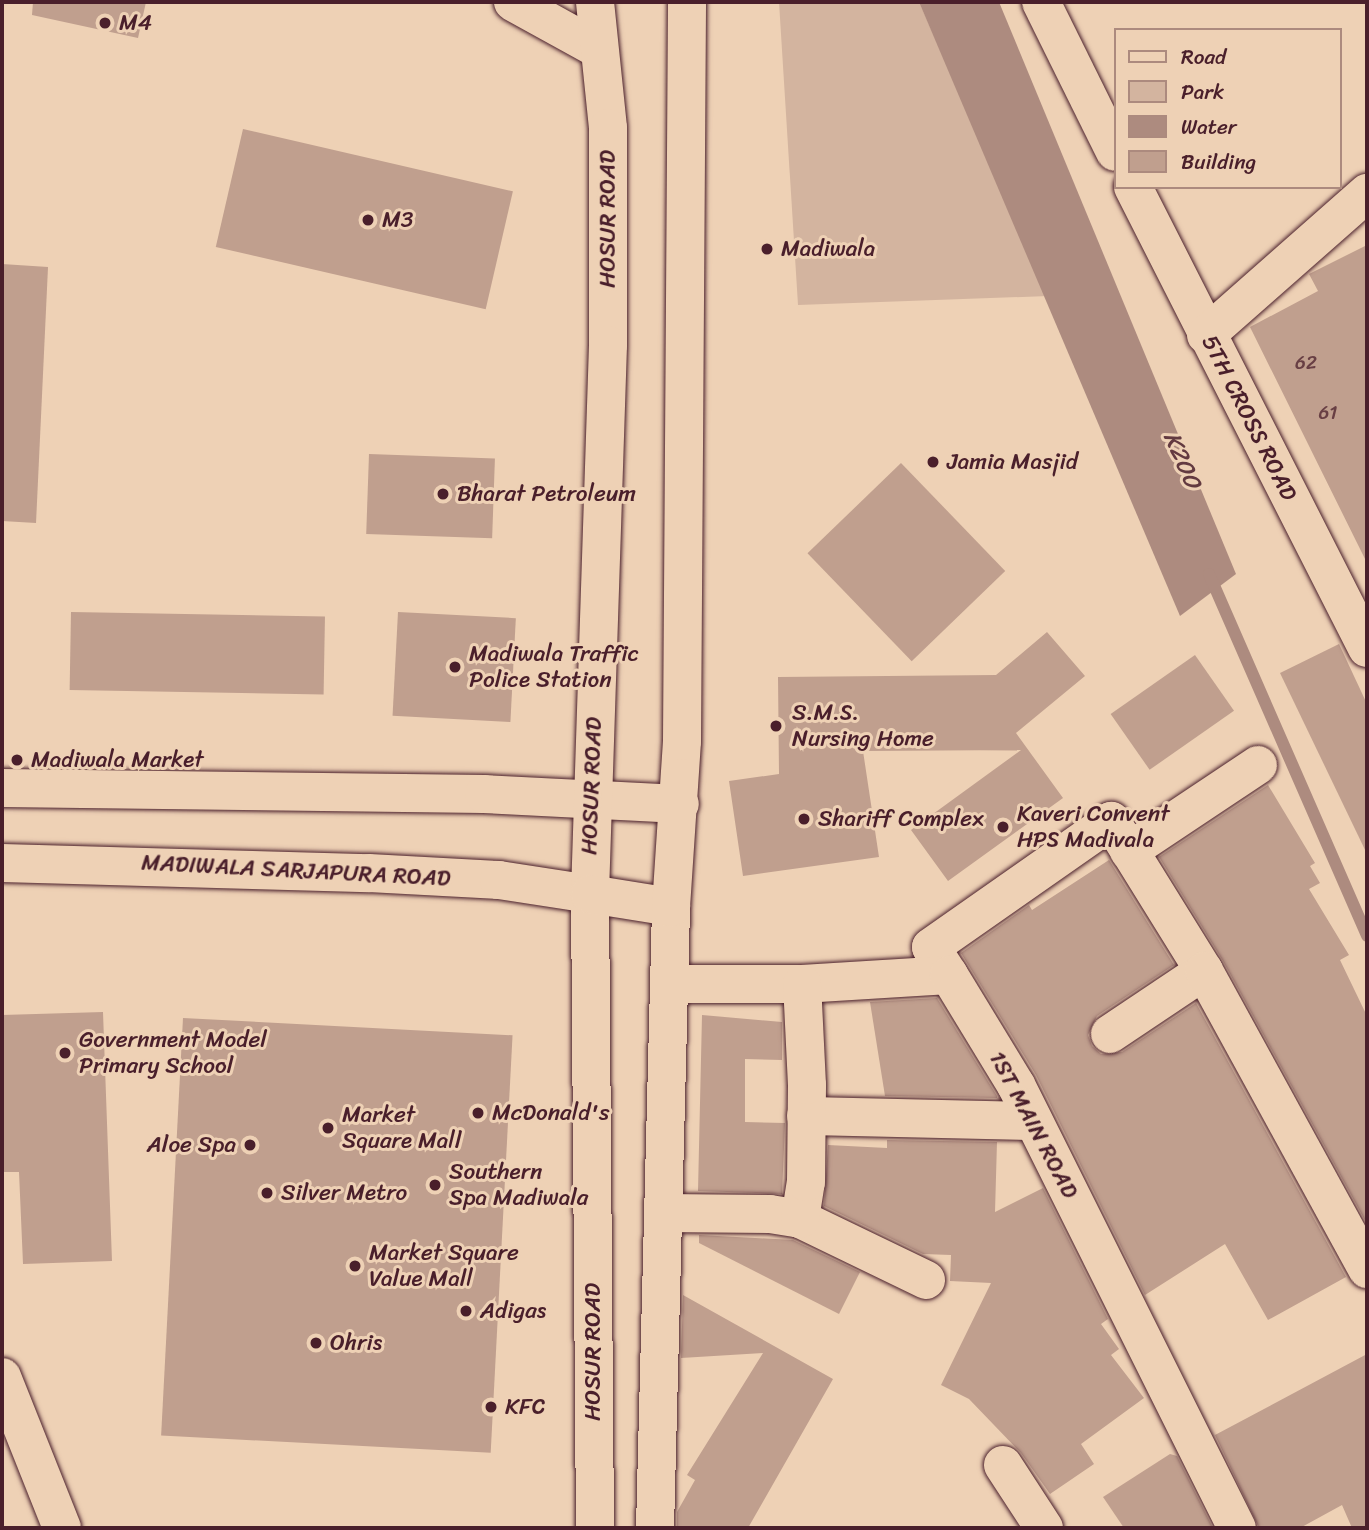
<!DOCTYPE html>
<style>
body{margin:0}
#map{position:relative;width:1369px;height:1530px;overflow:hidden;background:#eed1b5;font-family:Sriracha,sans-serif}
div>[style]{position:absolute}
.green>*{inset:0;background:#d3b49f}
.water>*{inset:0;background:#ad8b7f}
.stream>*{height:12px;margin:-6px;padding:0 6px;transform-origin:6px;border-radius:6px;background:#ad8b7f}
.building>*{inset:0;background:#c09f8e;transform-origin:0 0}
.roads{filter:drop-shadow(0 0 2px #4a1f2b) drop-shadow(0 0 2px #4a1f2b)}
.minor>*{height:38px;margin:-19px;padding:0 19px;transform-origin:19px;border-radius:19px;background:#eed1b5}
.major>*{height:38px;margin:-19px;padding:0 19px;transform-origin:19px;border-radius:19px;background:#eed1b5}
.highway>*{height:38px;margin:-19px;padding:0 19px;transform-origin:19px;border-radius:19px;background:#eed1b5}
.dots>*{width:19px;height:19px;translate:-50% -50%;box-sizing:border-box;border:4px solid #eed1b5;border-radius:50%}
span{translate:-50% -50%;white-space:nowrap;text-align:center;line-height:1.15;-webkit-text-stroke:6px #eed1b5;paint-order:stroke}
.number-label{font-size:19px;color:#683f44}
.number-label span{-webkit-text-stroke-width:0}
.poi-label{font-size:23px;color:#4a1f2b}
.left{translate:0 -50%;text-align:left}
.right{translate:-100% -50%;text-align:right}
.street-label{font-size:23px;color:#4a1f2b}
.water-label{font-size:24px;color:#633a40;font-style:italic}
.frame{position:absolute;inset:0;border:4px solid #4a1f2b;pointer-events:none}
.legend{position:absolute;left:1114px;top:28px;width:228px;height:161px;box-sizing:border-box;background:#eed1b5;border:2px solid #ac8a7e;margin:0;padding:9px 12px;list-style:none;font-size:21px;color:#4a1f2b}
.legend li{display:flex;align-items:center;gap:14px;height:35px}
.legend b{width:35px;border:2px solid #ac8a7e}
</style>
<div id="map">
<div class="green">
<i style="clip-path:polygon(779px 2px,919px 2px,1048px 296px,798px 305px)"></i>
</div>
<div class="water">
<i style="clip-path:polygon(919px 2px,999px 2px,1236px 574px,1180px 616px)"></i>
</div>
<div class="stream">
<i style="left:1209px;top:574px;width:395px;rotate:66.4deg"></i>
</div>
<div class="building">
<i style="clip-path:polygon(33px 2px,146px 2px,138px 38px,32px 15px)"></i>
<i style="left:243px;top:129px;width:277px;height:121px;rotate:13deg"></i>
<i style="clip-path:polygon(1367px 245px,1367px 563px,1250px 327px,1318px 291px,1309px 274px)"></i>
<i style="clip-path:polygon(2px 264px,48px 267px,36px 523px,2px 521px)"></i>
<i style="left:369px;top:454px;width:126px;height:80px;rotate:2deg"></i>
<i style="left:901px;top:463px;width:150px;height:130px;rotate:46deg"></i>
<i style="left:71px;top:612px;width:254px;height:78px;rotate:1deg"></i>
<i style="left:398px;top:612px;width:118px;height:104px;rotate:3deg"></i>
<i style="clip-path:polygon(1047px 632px,1085px 676px,1016px 733px,1063px 798px,948px 881px,911px 830px,1021px 750px,863px 751px,879px 857px,743px 876px,729px 781px,779px 774px,778px 677px,996px 675px)"></i>
<i style="clip-path:polygon(1339px 644px,1367px 704px,1367px 854px,1280px 673px)"></i>
<i style="left:1195px;top:655px;width:68px;height:103px;rotate:55deg"></i>
<i style="clip-path:polygon(1268px 785px,1315px 863px,1310px 866px,1320px 883px,1309px 889px,1349px 955px,1340px 960px,1367px 1016px,1367px 1224px,1223px 961px,1159px 857px)"></i>
<i style="clip-path:polygon(1109px 860px,1174px 965px,1097px 1016px,1088px 1035px,1092px 1046px,1101px 1054px,1122px 1052px,1196px 1003px,1346px 1277px,1268px 1320px,1225px 1244px,1145px 1295px,1036px 1075px,961px 953px,1029px 905px,1032px 910px)"></i>
<i style="clip-path:polygon(937px 998px,997px 1096px,997px 1098px,885px 1096px,870px 1002px)"></i>
<i style="clip-path:polygon(103px 1012px,112px 1261px,23px 1264px,19px 1172px,2px 1172px,2px 1015px)"></i>
<i style="clip-path:polygon(702px 1015px,782px 1022px,782px 1060px,745px 1059px,745px 1122px,785px 1123px,782px 1194px,698px 1191px)"></i>
<i style="left:183px;top:1018px;width:330px;height:418px;rotate:3deg"></i>
<i style="clip-path:polygon(887px 1140px,997px 1142px,995px 1212px,1043px 1188px,1108px 1319px,1101px 1324px,1119px 1349px,1111px 1355px,1144px 1398px,1081px 1444px,1094px 1464px,1050px 1494px,1021px 1453px,969px 1399px,941px 1385px,991px 1283px,950px 1281px,951px 1255px,923px 1254px,824px 1206px,828px 1145px,887px 1148px)"></i>
<i style="clip-path:polygon(699px 1235px,793px 1240px,860px 1272px,839px 1314px,699px 1243px)"></i>
<i style="clip-path:polygon(683px 1295px,833px 1379px,748px 1528px,677px 1528px,677px 1512px,695px 1480px,687px 1475px,763px 1353px,681px 1358px)"></i>
<i style="clip-path:polygon(1367px 1354px,1367px 1528px,1352px 1528px,1342px 1505px,1300px 1528px,1259px 1528px,1215px 1435px)"></i>
<i style="clip-path:polygon(1170px 1454px,1177px 1456px,1213px 1528px,1124px 1528px,1103px 1497px)"></i>
</div>
<div class="roads">
<div class="minor">
<i style="left:513px;top:2px;width:97px;rotate:28.9deg"></i>
<i style="left:1041px;top:2px;width:167px;rotate:63.7deg"></i>
<i style="left:1133px;top:187px;width:517px;rotate:63.09deg"></i>
<i style="left:1206px;top:335px;width:215px;rotate:-41.4deg"></i>
<i style="left:1129px;top:851px;width:155px;rotate:-33.7deg"></i>
<i style="left:949px;top:975px;width:33px;rotate:-123deg"></i>
<i style="left:931px;top:947px;width:220px;rotate:-35deg"></i>
<i style="left:1111px;top:821px;width:176px;rotate:58.2deg"></i>
<i style="left:669px;top:984px;width:133px"></i>
<i style="left:802px;top:984px;width:147px;rotate:-3.5deg"></i>
<i style="left:949px;top:975px;width:129px;rotate:58.7deg"></i>
<i style="left:1016px;top:1085px;width:495px;rotate:63.5deg"></i>
<i style="left:1110px;top:1034px;width:113px;rotate:-33.8deg"></i>
<i style="left:1204px;top:971px;width:340px;rotate:61.3deg"></i>
<i style="left:806px;top:1116px;width:227px;rotate:1.3deg"></i>
<i style="left:663px;top:1213px;width:107px;rotate:0.5deg"></i>
<i style="left:770px;top:1214px;width:30px;rotate:9deg"></i>
<i style="left:800px;top:1219px;width:140px;rotate:25.8deg"></i>
<i style="left:800px;top:1219px;width:37px;rotate:-81deg"></i>
<i style="left:806px;top:1182px;width:97px;rotate:-89.4deg"></i>
<i style="left:807px;top:1085px;width:101px;rotate:-92.8deg"></i>
<i style="left:2px;top:1377px;width:162px;rotate:68.3deg"></i>
<i style="left:1003px;top:1465px;width:75px;rotate:56.9deg"></i>
</div>
<div class="major">
<i style="left:2px;top:788px;width:482px;rotate:0.7deg"></i>
<i style="left:484px;top:794px;width:196px;rotate:2.9deg"></i>
<i style="left:2px;top:863px;width:367px;rotate:1.6deg"></i>
<i style="left:369px;top:873px;width:130px;rotate:3.1deg"></i>
<i style="left:499px;top:880px;width:92px;rotate:8.7deg"></i>
<i style="left:590px;top:894px;width:634px;rotate:89.55deg"></i>
<i style="left:655px;top:1528px;width:621px;rotate:-88.52deg"></i>
</div>
<div class="highway">
<i style="left:595px;top:2px;width:127px;rotate:84.1deg"></i>
<i style="left:608px;top:128px;width:217px;rotate:90deg"></i>
<i style="left:608px;top:345px;width:549px;rotate:91.88deg"></i>
<i style="left:590px;top:894px;width:82px;rotate:9.1deg"></i>
<i style="left:671px;top:907px;width:166px;rotate:-86.2deg"></i>
<i style="left:682px;top:741px;width:739px;rotate:-89.61deg"></i>
</div>
</div>
<div class="dots">
<i style="left:105px;top:23px;background:#4a1f2b"></i>
<i style="left:368px;top:220px;background:#4a1f2b"></i>
<i style="left:767px;top:249px;background:#4a1f2b"></i>
<i style="left:933px;top:462px;background:#4a1f2b"></i>
<i style="left:443px;top:494px;background:#4a1f2b"></i>
<i style="left:455px;top:667px;background:#4a1f2b"></i>
<i style="left:776px;top:726px;background:#4a1f2b"></i>
<i style="left:17px;top:760px;background:#4a1f2b"></i>
<i style="left:804px;top:819px;background:#4a1f2b"></i>
<i style="left:1003px;top:827px;background:#4a1f2b"></i>
<i style="left:65px;top:1053px;background:#4a1f2b"></i>
<i style="left:478px;top:1113px;background:#4a1f2b"></i>
<i style="left:328px;top:1128px;background:#4a1f2b"></i>
<i style="left:250px;top:1145px;background:#4a1f2b"></i>
<i style="left:435px;top:1185px;background:#4a1f2b"></i>
<i style="left:267px;top:1193px;background:#4a1f2b"></i>
<i style="left:355px;top:1266px;background:#4a1f2b"></i>
<i style="left:466px;top:1311px;background:#4a1f2b"></i>
<i style="left:316px;top:1343px;background:#4a1f2b"></i>
<i style="left:491px;top:1407px;background:#4a1f2b"></i>
</div>
<div class="number-label">
<span style="left:1306px;top:363px">62</span>
<span style="left:1328px;top:413px">61</span>
</div>
<div class="poi-label">
<span class="left" style="left:119px;top:23px">M4</span>
<span class="left" style="left:382px;top:220px">M3</span>
<span class="left" style="left:781px;top:249px">Madiwala</span>
<span class="left" style="left:947px;top:462px">Jamia Masjid</span>
<span class="left" style="left:457px;top:494px">Bharat Petroleum</span>
<span class="left" style="left:469px;top:667px">Madiwala Traffic<br>Police Station</span>
<span class="left" style="left:792px;top:726px">S.M.S.<br>Nursing Home</span>
<span class="left" style="left:31px;top:760px">Madiwala Market</span>
<span class="left" style="left:1017px;top:827px">Kaveri Convent<br>HPS Madivala</span>
<span class="left" style="left:818px;top:819px">Shariff Complex</span>
<span class="left" style="left:79px;top:1053px">Government Model<br>Primary School</span>
<span class="left" style="left:492px;top:1113px">McDonald's</span>
<span class="left" style="left:342px;top:1128px">Market<br>Square Mall</span>
<span class="right" style="left:236px;top:1145px">Aloe Spa</span>
<span class="left" style="left:449px;top:1185px">Southern<br>Spa Madiwala</span>
<span class="left" style="left:281px;top:1193px">Silver Metro</span>
<span class="left" style="left:369px;top:1266px">Market Square<br>Value Mall</span>
<span class="left" style="left:480px;top:1311px">Adigas</span>
<span class="left" style="left:330px;top:1343px">Ohris</span>
<span class="left" style="left:505px;top:1407px">KFC</span>
</div>
<div class="street-label">
<span style="left:608px;top:219px;rotate:-90deg">HOSUR ROAD</span>
<span style="left:1249px;top:418px;rotate:63deg">5TH CROSS ROAD</span>
<span style="left:592px;top:786px;rotate:-88deg">HOSUR ROAD</span>
<span style="left:296px;top:871px;rotate:3deg">MADIWALA SARJAPURA ROAD</span>
<span style="left:1033px;top:1125px;rotate:62deg">1ST MAIN ROAD</span>
<span style="left:593px;top:1352px;rotate:-90deg">HOSUR ROAD</span>
</div>
<div class="water-label">
<span style="left:1182px;top:460px;rotate:66deg">K200</span>
</div>
<div class="frame"></div>
<ul class="legend">
<li><b style="height:9px;background:#eed1b5"></b>Road</li>
<li><b style="height:19px;background:#d3b49f"></b>Park</li>
<li><b style="height:19px;background:#ad8b7f"></b>Water</li>
<li><b style="height:19px;background:#c09f8e"></b>Building</li>
</ul>
</div>
